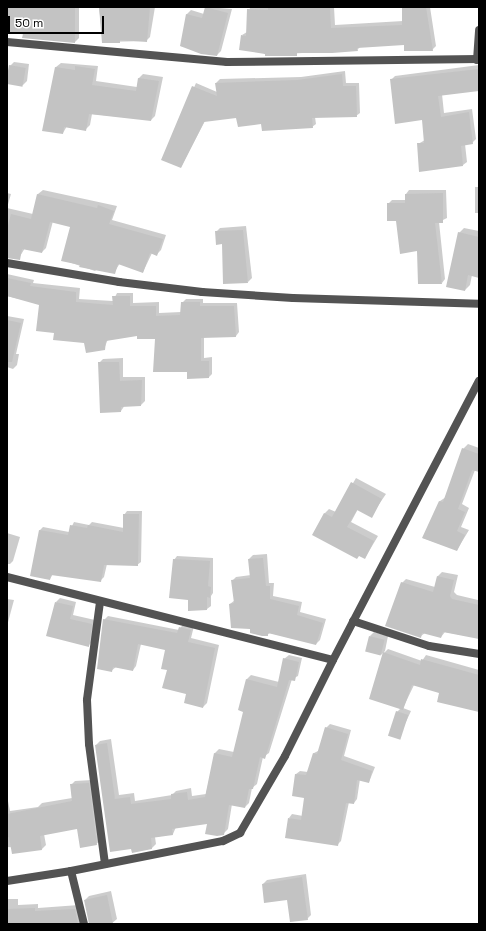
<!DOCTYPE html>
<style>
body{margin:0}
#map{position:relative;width:486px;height:931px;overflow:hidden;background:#fff;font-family:"Space Grotesk",sans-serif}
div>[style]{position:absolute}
.shadow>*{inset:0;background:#0003;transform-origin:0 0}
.building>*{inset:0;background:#c3c3c3;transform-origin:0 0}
.minor>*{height:8px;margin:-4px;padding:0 4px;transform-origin:4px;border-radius:4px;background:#535353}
span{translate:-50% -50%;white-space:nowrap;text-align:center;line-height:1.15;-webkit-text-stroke:3px #fff;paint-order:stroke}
.frame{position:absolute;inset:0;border:8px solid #000;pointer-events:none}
.scale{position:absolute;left:8px;top:16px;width:96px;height:18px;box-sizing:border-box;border:2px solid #000;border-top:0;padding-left:5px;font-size:12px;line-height:14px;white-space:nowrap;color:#000;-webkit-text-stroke:3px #fff;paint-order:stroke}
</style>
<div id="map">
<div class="shadow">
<i style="clip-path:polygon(7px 7px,79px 7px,79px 38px,75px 42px,7px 32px)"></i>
<i style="clip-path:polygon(99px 7px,155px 7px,150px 37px,146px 41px,103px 42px)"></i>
<i style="clip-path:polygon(206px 7px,232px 9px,221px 51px,217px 55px,181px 46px,187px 14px,191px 10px,204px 14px)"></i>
<i style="clip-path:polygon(250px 7px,334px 7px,335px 25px,403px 21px,403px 7px,430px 7px,436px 46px,432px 50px,405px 44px,360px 47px,357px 50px,266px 55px,242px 35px,247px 32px)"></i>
<i style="clip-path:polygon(14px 62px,29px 64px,27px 81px,23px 85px,7px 83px,10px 66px)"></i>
<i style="clip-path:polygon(61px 63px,98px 66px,96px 81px,137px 87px,139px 78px,143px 74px,163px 77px,155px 116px,151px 120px,92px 114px,90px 125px,86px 129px,67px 126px,63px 133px,56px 67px)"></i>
<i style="clip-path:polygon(479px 65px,479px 90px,442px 94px,444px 113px,472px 109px,476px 139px,472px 143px,465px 144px,467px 162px,463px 165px,418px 144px,425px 140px,423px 119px,391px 80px,395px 76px)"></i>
<i style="clip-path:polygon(345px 71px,346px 83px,359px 83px,360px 113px,356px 116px,315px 117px,316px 124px,312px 127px,262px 123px,237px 117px,205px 121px,181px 167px,162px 159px,196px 83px,217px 92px,216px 83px,220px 79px,301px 77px)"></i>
<i style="left:479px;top:187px;width:26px;height:4px;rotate:90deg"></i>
<i style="clip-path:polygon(43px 190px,117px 206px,112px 220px,166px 235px,161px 250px,156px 255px,152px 253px,143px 272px,120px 263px,114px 273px,98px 268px,95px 271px,63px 260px,71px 226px,53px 221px,46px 248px,42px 252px,25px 248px,19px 258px,7px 256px,7px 193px,11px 194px,7px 208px,33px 214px,38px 194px)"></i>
<i style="clip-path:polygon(409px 190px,446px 190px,447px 218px,439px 222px,445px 279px,442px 283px,388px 204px,392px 200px,406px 200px,406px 194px)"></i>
<i style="clip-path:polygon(246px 226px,252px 278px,248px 282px,216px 232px,220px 228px)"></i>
<i style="clip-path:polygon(464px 228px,479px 231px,479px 277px,472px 275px,470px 285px,465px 290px,459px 233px)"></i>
<i style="clip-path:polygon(7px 274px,34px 280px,33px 283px,80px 288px,79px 299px,113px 301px,117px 293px,133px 293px,133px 303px,159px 302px,159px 313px,181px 312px,182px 303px,186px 299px,203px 299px,203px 303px,237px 303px,239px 332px,236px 336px,204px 337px,204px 358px,212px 357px,212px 374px,209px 377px,188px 371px,156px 338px,138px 335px,108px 339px,104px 349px,55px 332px,40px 304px,7px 296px)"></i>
<i style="clip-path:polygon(7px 316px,24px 319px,16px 354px,19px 354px,17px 365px,13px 369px,7px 367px)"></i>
<i style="clip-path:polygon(123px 358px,123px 377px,145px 377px,145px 401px,141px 405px,125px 405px,121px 411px,99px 363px,103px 359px)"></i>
<i style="clip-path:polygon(468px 444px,479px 448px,479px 471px,475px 470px,462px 504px,469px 508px,461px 527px,469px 530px,457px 550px,423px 538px,440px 501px,446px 497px,463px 449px)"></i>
<i style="clip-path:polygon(356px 478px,386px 494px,371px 516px,358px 509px,351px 522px,378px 536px,365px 558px,324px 514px,329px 509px,336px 512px)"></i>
<i style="clip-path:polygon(127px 511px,142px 511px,141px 562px,137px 565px,107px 564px,104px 577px,100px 581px,53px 574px,50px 579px,31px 575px,40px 530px,43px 527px,69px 532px,74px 522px,89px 525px,92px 522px,124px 528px,124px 515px)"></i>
<i style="clip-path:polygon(7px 533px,20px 537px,13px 561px,10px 564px,7px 564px)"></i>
<i style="clip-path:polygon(267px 554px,269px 583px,274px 583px,273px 596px,302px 602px,300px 612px,326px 619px,320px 640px,316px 644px,270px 633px,267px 635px,251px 629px,230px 604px,235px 600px,232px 581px,236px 577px,251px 575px,249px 559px,253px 555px)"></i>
<i style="clip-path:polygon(177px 556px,213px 558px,213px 593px,211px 596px,211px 606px,207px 609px,189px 599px,174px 560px)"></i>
<i style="clip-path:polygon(442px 572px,458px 575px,454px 592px,457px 595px,478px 600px,479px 586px,479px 638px,445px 632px,441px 637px,425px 633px,421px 636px,402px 583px,406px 579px,435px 587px,438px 576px)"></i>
<i style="clip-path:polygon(60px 598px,76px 602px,73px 615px,95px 620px,92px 642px,88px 646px,56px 602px)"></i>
<i style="clip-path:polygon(7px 599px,14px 600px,7px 626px)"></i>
<i style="clip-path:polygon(108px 616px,179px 630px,184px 623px,194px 626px,191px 638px,219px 645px,207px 703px,203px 707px,168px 669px,166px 649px,141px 644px,136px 666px,133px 670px,116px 667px,111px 671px,104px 620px)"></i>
<i style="clip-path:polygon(374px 632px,388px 636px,385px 651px,381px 655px,370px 636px)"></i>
<i style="clip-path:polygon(388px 649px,422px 661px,426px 655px,479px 670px,479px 711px,440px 692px,414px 685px,403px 708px,411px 711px,398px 739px,397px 712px,401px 708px,384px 653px)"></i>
<i style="clip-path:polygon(289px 655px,302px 658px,298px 676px,292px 679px,269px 753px,263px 757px,257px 784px,252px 788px,249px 803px,245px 807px,232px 804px,228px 829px,223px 834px,208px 823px,176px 827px,173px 834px,155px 837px,156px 844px,152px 848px,133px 852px,96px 745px,100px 741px,111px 739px,119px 795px,134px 793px,135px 801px,172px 795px,176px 791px,191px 788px,192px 796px,206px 794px,215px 753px,219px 749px,234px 752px,245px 711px,247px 679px,251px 675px,279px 682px,284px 659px)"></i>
<i style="clip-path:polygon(330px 724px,351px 730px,344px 756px,375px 767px,369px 782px,360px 779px,357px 799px,354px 803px,349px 802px,341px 841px,337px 845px,289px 818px,292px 814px,303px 816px,306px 797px,296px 774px,300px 771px,308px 772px,314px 753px,320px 750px,326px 728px)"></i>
<i style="clip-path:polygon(92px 780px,100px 841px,96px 844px,78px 828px,44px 834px,46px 845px,42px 849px,7px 847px,7px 796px,10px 811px,38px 807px,42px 803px,72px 798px,71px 785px,75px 781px)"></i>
<i style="clip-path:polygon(306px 874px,311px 915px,307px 919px,288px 899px,263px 884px,267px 880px)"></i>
<i style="clip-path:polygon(111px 891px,117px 919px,111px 924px,90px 924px,85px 900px,89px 896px)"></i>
<i style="clip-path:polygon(7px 899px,18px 899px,18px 905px,38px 904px,38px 908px,79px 905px,87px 924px,7px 924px)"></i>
</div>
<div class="building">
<i style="clip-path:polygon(7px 7px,75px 7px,75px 43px,22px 38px,23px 34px,7px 33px)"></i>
<i style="clip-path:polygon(99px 7px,150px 7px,147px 42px,120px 40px,120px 43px,102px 43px)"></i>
<i style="clip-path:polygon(205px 7px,228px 13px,217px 56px,201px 54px,180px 46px,186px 14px,202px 18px)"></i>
<i style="clip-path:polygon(268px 7px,330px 8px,331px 28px,402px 25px,402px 7px,426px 7px,433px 51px,404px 51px,404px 45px,357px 48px,358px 51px,332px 53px,297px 53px,297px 56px,265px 56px,265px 54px,239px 50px,241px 35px,246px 36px,247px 9px,268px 10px)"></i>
<i style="left:9px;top:65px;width:17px;height:19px;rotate:10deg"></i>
<i style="clip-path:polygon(75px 66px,95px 69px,92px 85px,136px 91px,138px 78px,159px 81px,151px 121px,89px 114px,86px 131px,64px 127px,63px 134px,42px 131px,55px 67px,75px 70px)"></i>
<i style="clip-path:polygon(479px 69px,479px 91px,438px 96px,441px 117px,469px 112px,473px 144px,461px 146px,463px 166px,419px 172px,417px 143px,424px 143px,422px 120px,395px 124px,390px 79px)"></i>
<i style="clip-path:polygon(342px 74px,343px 86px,356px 86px,357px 117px,312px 118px,313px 128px,262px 131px,261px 124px,238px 127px,236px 118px,204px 122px,181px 168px,161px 160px,192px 86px,217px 96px,215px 83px,297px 80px)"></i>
<i style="clip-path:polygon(443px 193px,443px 223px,435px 223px,442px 284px,418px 284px,417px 251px,400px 254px,396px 221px,387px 221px,387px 203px,405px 203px,405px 194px)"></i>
<i style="clip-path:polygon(37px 194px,97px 208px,98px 205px,114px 211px,109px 224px,163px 239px,157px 256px,150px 253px,143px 273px,118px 264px,115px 274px,79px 267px,80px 265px,61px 261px,70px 227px,50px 222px,42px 253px,22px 249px,20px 260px,7px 258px,7px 229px,11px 214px,31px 219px)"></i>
<i style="clip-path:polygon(243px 230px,248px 283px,223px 284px,222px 244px,216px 245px,215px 231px)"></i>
<i style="clip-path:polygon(458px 232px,479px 237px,479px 278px,468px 275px,465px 291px,446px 287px)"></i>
<i style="clip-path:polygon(7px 278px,31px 283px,30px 286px,76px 292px,76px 302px,113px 305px,112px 296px,130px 296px,130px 306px,156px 306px,156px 316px,180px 315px,181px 302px,200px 302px,200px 306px,234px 306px,236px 337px,201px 338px,201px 361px,209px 361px,209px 378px,187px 379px,187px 372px,153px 372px,155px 339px,137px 339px,137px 336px,106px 341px,105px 350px,86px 353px,84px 343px,53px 340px,54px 333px,36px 331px,39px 305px,7px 296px)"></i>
<i style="clip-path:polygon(7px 320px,21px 323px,12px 362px,7px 362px)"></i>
<i style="clip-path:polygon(98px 362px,119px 362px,120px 381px,142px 380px,141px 406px,121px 407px,121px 412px,100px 413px)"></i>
<i style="clip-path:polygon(462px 448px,479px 454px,479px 472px,472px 470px,458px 509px,465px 512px,457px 531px,465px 535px,457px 551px,422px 538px,439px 501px,443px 502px)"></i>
<i style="clip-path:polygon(351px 482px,382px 499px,372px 518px,357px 510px,347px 527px,374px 541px,365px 559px,359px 556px,357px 559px,312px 535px,324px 513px,332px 517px)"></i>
<i style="clip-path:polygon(123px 514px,139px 514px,138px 566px,104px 565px,101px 582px,51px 575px,50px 580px,30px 576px,39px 530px,68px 535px,70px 525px,87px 528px,88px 525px,123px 532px)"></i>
<i style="clip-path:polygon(263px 558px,266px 586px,270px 586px,270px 599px,299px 606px,297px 615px,323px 623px,316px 645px,268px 633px,268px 636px,262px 636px,250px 633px,250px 629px,231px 628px,229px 604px,234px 603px,231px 580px,250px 578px,248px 559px)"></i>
<i style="clip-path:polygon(173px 559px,210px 561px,208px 586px,211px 587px,210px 598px,207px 597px,207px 610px,188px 611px,188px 600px,169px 598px)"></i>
<i style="clip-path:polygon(437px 576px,454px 580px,450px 596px,452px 599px,479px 605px,479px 639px,443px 632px,441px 638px,422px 633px,421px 638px,385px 626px,401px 582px,433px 592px)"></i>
<i style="clip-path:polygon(55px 602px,73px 606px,70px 619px,92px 624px,89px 647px,46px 636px)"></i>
<i style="clip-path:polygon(103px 619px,177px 633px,179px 627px,191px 630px,188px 642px,215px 648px,203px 708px,184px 703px,186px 694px,162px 688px,167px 670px,161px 669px,165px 650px,138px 644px,133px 671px,113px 667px,112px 672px,97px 669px)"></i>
<i style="left:369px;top:636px;width:16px;height:16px;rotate:14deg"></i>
<i style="clip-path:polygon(383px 652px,420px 665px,421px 659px,479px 675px,479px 712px,437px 702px,439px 693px,412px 685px,403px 710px,369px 699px)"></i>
<i style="clip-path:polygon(283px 658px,299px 662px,295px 681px,289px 680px,265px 759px,260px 757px,253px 789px,249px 789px,245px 808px,229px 805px,224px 835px,217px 836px,205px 834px,207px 824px,172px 829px,173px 835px,151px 838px,152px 849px,132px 853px,131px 849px,110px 852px,95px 745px,107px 743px,115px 799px,130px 797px,131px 804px,171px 799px,171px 794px,187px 792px,188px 800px,205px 797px,214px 753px,232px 757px,243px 712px,238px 710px,246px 679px,277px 687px)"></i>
<i style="left:396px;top:711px;width:13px;height:26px;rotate:18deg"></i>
<i style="clip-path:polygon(325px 727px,348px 734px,341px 760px,372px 771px,369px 783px,357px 780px,354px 804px,346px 803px,338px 846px,285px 838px,288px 818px,301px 820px,304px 798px,292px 796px,295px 774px,306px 775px,313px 753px,317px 754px)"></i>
<i style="clip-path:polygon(89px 783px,97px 845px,80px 848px,77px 829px,40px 836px,42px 850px,12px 854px,9px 837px,7px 838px,7px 814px,72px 801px,70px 784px)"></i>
<i style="clip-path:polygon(302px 877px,308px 920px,290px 922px,287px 900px,264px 903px,262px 884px)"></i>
<i style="clip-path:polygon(107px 895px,113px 924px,89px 924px,84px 900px)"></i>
<i style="clip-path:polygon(35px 908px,35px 911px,75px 909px,78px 924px,7px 924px,7px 909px)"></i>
</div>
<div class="minor">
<i style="left:7px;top:42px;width:221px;rotate:5.2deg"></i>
<i style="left:227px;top:62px;width:252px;rotate:-0.7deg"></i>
<i style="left:477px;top:60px;width:30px;rotate:-86deg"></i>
<i style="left:7px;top:263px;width:114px;rotate:9.6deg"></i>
<i style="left:119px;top:282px;width:84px;rotate:6.9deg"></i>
<i style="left:202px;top:292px;width:91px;rotate:3.8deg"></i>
<i style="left:293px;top:298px;width:186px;rotate:1.8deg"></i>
<i style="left:7px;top:577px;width:336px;rotate:14.3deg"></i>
<i style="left:100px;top:602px;width:99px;rotate:97.6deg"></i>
<i style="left:87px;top:700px;width:44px;rotate:87.4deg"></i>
<i style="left:89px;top:744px;width:121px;rotate:82.4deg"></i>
<i style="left:353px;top:621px;width:80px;rotate:18.2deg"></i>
<i style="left:429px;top:646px;width:51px;rotate:9.1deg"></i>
<i style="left:71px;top:871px;width:55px;rotate:76.2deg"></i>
<i style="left:7px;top:881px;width:65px;rotate:-8.9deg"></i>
<i style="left:71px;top:871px;width:155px;rotate:-11.2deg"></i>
<i style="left:223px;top:841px;width:19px;rotate:-25deg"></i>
<i style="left:240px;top:833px;width:89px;rotate:-59.7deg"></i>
<i style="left:285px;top:756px;width:107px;rotate:-63.4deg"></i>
<i style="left:333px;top:660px;width:315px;rotate:-62.4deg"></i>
</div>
<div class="frame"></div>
<div class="scale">50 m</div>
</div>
